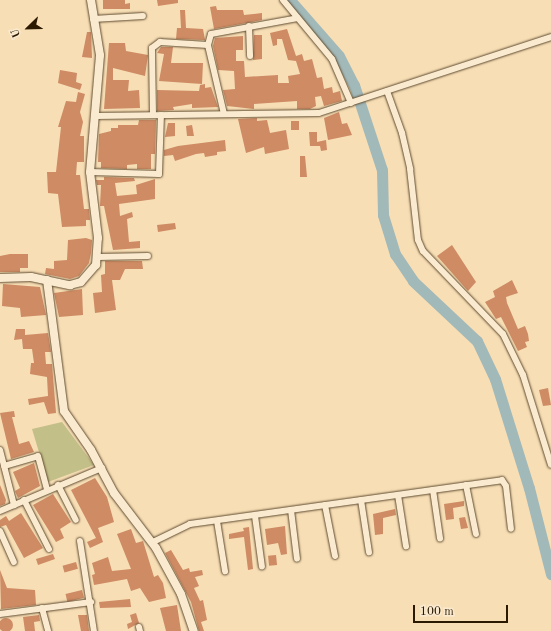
<!DOCTYPE html>
<style>
body{margin:0}
#map{position:relative;width:551px;height:631px;overflow:hidden;background:#f7deb5;font-family:"Old Standard TT",serif}
div>[style]{position:absolute}
.green>*{inset:0;background:#c3bf88}
.river>*{height:11px;margin:-5.5px;padding:0 5.5px;transform-origin:5.5px;border-radius:5.5px;background:#a2b9b9}
.building>*{inset:0;background:#ce8b64;transform-origin:0 0}
.round{border-radius:50%}
.roads{filter:drop-shadow(0 0 1px #5e4a2f) drop-shadow(0 0 1px #5e4a2f)}
.street>*{height:6px;margin:-3px;padding:0 3px;transform-origin:3px;border-radius:3px;background:#faeacf}
.secondary>*{height:8px;margin:-4px;padding:0 4px;transform-origin:4px;border-radius:4px;background:#faeacf}
span{translate:-50% -50%;white-space:nowrap;text-align:center;line-height:1.15;-webkit-text-stroke:3.5px #faeacf;paint-order:stroke}
.north{position:absolute;left:8px;top:8px;width:40px;height:40px;-webkit-text-stroke:3px #faeacf;paint-order:stroke;rotate:247deg;font-size:11px;font-weight:700;line-height:16px;text-align:center;color:#2b1902}
.north::after{content:'';display:block;margin:auto;width:14px;height:18px;background:#2b1902;clip-path:polygon(50% 0,100% 100%,50% 72%,0 100%)}
.scale{position:absolute;left:413px;top:605px;width:95px;height:18px;box-sizing:border-box;border:2px solid #2b1902;border-top:0;padding-left:5px;font-size:12px;line-height:14px;white-space:nowrap;color:#2b1902;-webkit-text-stroke:3px #faeacf;paint-order:stroke}
</style>
<div id="map">
<div class="green">
<i style="clip-path:polygon(62px 422px,94px 465px,48px 482px,32px 429px)"></i>
</div>
<div class="river">
<i style="left:290px;top:0;width:74px;rotate:48.8deg"></i>
<i style="left:339px;top:56px;width:33px;rotate:63deg"></i>
<i style="left:354px;top:85px;width:89px;rotate:71.8deg"></i>
<i style="left:382px;top:170px;width:45px;rotate:88.7deg"></i>
<i style="left:383px;top:215px;width:41px;rotate:72.9deg"></i>
<i style="left:395px;top:254px;width:32px;rotate:56deg"></i>
<i style="left:413px;top:281px;width:88px;rotate:43.2deg"></i>
<i style="left:477px;top:341px;width:42px;rotate:64.7deg"></i>
<i style="left:495px;top:379px;width:114px;rotate:72.7deg"></i>
<i style="left:529px;top:488px;width:89px;rotate:75.7deg"></i>
</div>
<div class="building">
<i style="clip-path:polygon(103px 0,125px 0,125px 4px,130px 3px,130px 9px,103px 9px)"></i>
<i style="clip-path:polygon(157px 0,178px 0,178px 3px,158px 6px)"></i>
<i style="clip-path:polygon(216px 6px,217px 10px,243px 10px,244px 15px,262px 13px,262px 20px,214px 29px,210px 7px)"></i>
<i style="clip-path:polygon(180px 10px,185px 10px,186px 28px,203px 29px,205px 40px,176px 39px,177px 28px,181px 28px)"></i>
<i style="clip-path:polygon(287px 29px,296px 56px,302px 54px,304px 61px,312px 59px,317px 78px,322px 77px,324px 89px,332px 87px,333px 93px,340px 91px,342px 101px,324px 106px,321px 96px,315px 97px,316px 106px,310px 109px,297px 109px,297px 101px,254px 104px,254px 109px,227px 106px,223px 90px,235px 89px,234px 71px,218px 70px,213px 46px,215px 38px,243px 36px,243px 50px,236px 50px,236px 61px,244px 61px,245px 77px,278px 75px,278px 83px,289px 83px,288px 76px,300px 74px,296px 61px,288px 60px,282px 39px,277px 39px,277px 45px,273px 46px,270px 33px)"></i>
<i style="clip-path:polygon(87px 32px,91px 32px,92px 58px,82px 57px)"></i>
<i style="clip-path:polygon(254px 35px,262px 35px,262px 59px,253px 60px)"></i>
<i style="clip-path:polygon(109px 43px,125px 43px,126px 51px,148px 55px,145px 76px,113px 68px,113px 80px,129px 80px,128px 91px,139px 90px,140px 108px,104px 109px)"></i>
<i style="clip-path:polygon(161px 47px,173px 47px,171px 63px,203px 63px,202px 84px,159px 81px,164px 54px,157px 53px)"></i>
<i style="clip-path:polygon(60px 70px,77px 73px,76px 82px,82px 84px,80px 90px,58px 83px)"></i>
<i style="clip-path:polygon(205px 84px,205px 88px,211px 87px,218px 107px,192px 108px,192px 104px,173px 107px,174px 110px,157px 111px,157px 90px,199px 91px,200px 85px)"></i>
<i style="clip-path:polygon(78px 92px,85px 94px,80px 112px,83px 122px,80px 136px,84px 136px,84px 162px,77px 162px,76px 175px,80px 175px,84px 209px,89px 209px,90px 220px,86px 220px,86px 226px,62px 227px,58px 194px,48px 193px,47px 172px,56px 172px,61px 127px,58px 127px,66px 101px,76px 102px)"></i>
<i style="clip-path:polygon(339px 112px,342px 124px,347px 123px,352px 135px,328px 140px,324px 118px)"></i>
<i style="clip-path:polygon(257px 118px,257px 121px,267px 120px,270px 133px,286px 130px,289px 149px,265px 154px,264px 147px,246px 153px,238px 119px)"></i>
<i style="clip-path:polygon(139px 120px,156px 120px,155px 154px,151px 154px,151px 169px,137px 169px,137px 164px,127px 165px,127px 169px,101px 168px,101px 162px,98px 162px,99px 134px,111px 131px,111px 128px,118px 128px,118px 125px,138px 125px)"></i>
<i style="left:291px;top:121px;width:8px;height:9px"></i>
<i style="clip-path:polygon(168px 123px,175px 123px,175px 136px,165px 137px)"></i>
<i style="clip-path:polygon(192px 125px,194px 136px,187px 136px,186px 126px)"></i>
<i style="clip-path:polygon(309px 132px,317px 132px,317px 142px,326px 140px,327px 150px,321px 151px,320px 146px,310px 146px)"></i>
<i style="clip-path:polygon(225px 140px,226px 151px,217px 152px,217px 155px,205px 157px,204px 153px,196px 154px,175px 161px,173px 155px,164px 156px,164px 150px,178px 146px)"></i>
<i style="clip-path:polygon(300px 156px,305px 156px,307px 177px,300px 177px)"></i>
<i style="clip-path:polygon(104px 177px,134px 178px,135px 181px,115px 183px,117px 196px,137px 194px,136px 185px,155px 179px,155px 199px,119px 204px,120px 216px,132px 212px,133px 217px,127px 219px,129px 242px,140px 241px,140px 248px,113px 250px,104px 206px,100px 206px,101px 185px,97px 185px,96px 180px,104px 180px)"></i>
<i style="clip-path:polygon(175px 223px,176px 229px,158px 232px,157px 225px)"></i>
<i style="clip-path:polygon(86px 238px,92px 240px,91px 253px,89px 263px,79px 276px,70px 279px,45px 274px,46px 268px,54px 269px,54px 261px,67px 260px,68px 240px)"></i>
<i style="clip-path:polygon(452px 245px,476px 282px,468px 291px,437px 256px)"></i>
<i style="clip-path:polygon(10px 254px,28px 254px,28px 268px,20px 268px,20px 272px,0 272px,0 256px)"></i>
<i style="clip-path:polygon(105px 261px,142px 261px,143px 269px,125px 269px,120px 280px,112px 280px,116px 310px,95px 313px,93px 293px,102px 292px,101px 275px,105px 274px)"></i>
<i style="clip-path:polygon(512px 280px,518px 293px,506px 297px,507px 303px,518px 329px,525px 326px,528px 334px,529px 341px,525px 342px,527px 347px,518px 351px,501px 317px,496px 319px,485px 302px,495px 297px,493px 291px)"></i>
<i style="clip-path:polygon(3px 284px,40px 287px,46px 315px,21px 317px,20px 308px,2px 306px)"></i>
<i style="clip-path:polygon(82px 289px,83px 315px,59px 317px,54px 293px)"></i>
<i style="clip-path:polygon(16px 329px,25px 329px,25px 335px,48px 333px,51px 352px,45px 352px,46px 364px,52px 364px,56px 413px,48px 414px,44px 402px,29px 405px,28px 399px,48px 396px,47px 377px,30px 374px,31px 363px,34px 363px,32px 349px,23px 349px,22px 339px,14px 340px)"></i>
<i style="clip-path:polygon(548px 388px,551px 405px,543px 406px,539px 390px)"></i>
<i style="clip-path:polygon(14px 411px,15px 417px,12px 417px,19px 444px,29px 441px,34px 452px,11px 459px,0 413px)"></i>
<i style="clip-path:polygon(34px 463px,40px 486px,18px 498px,15px 491px,20px 488px,13px 472px)"></i>
<i style="clip-path:polygon(95px 478px,107px 497px,114px 522px,98px 528px,103px 542px,90px 548px,87px 542px,96px 538px,71px 490px)"></i>
<i style="clip-path:polygon(0 485px,6px 500px,5px 504px,0 506px)"></i>
<i style="clip-path:polygon(53px 494px,71px 522px,60px 529px,64px 538px,56px 542px,33px 505px)"></i>
<i style="clip-path:polygon(464px 501px,464px 506px,453px 508px,454px 519px,446px 520px,444px 504px)"></i>
<i style="clip-path:polygon(395px 509px,396px 515px,383px 518px,383px 534px,375px 535px,373px 514px)"></i>
<i style="clip-path:polygon(21px 513px,43px 548px,24px 558px,6px 525px,0 527px,0 520px,6px 516px,9px 521px)"></i>
<i style="clip-path:polygon(465px 517px,468px 528px,461px 529px,459px 518px)"></i>
<i style="clip-path:polygon(285px 526px,287px 554px,281px 555px,278px 543px,267px 545px,265px 529px)"></i>
<i style="clip-path:polygon(249px 527px,253px 569px,248px 570px,244px 537px,229px 539px,229px 534px,244px 531px,243px 528px)"></i>
<i style="clip-path:polygon(131px 529px,136px 543px,143px 541px,154px 577px,158px 575px,163px 583px,166px 598px,149px 602px,140px 588px,131px 591px,127px 579px,94px 585px,92px 575px,95px 574px,92px 563px,108px 557px,112px 571px,131px 569px,117px 534px)"></i>
<i style="clip-path:polygon(171px 550px,183px 570px,189px 568px,190px 572px,202px 570px,203px 575px,195px 577px,199px 586px,194px 588px,200px 601px,203px 600px,207px 620px,201px 622px,204px 631px,199px 631px,191px 602px,165px 553px)"></i>
<i style="clip-path:polygon(53px 554px,55px 559px,38px 565px,36px 559px)"></i>
<i style="left:276px;top:555px;width:10px;height:8px;rotate:84deg"></i>
<i style="left:76px;top:562px;width:7px;height:14px;rotate:74deg"></i>
<i style="clip-path:polygon(0 570px,7px 588px,35px 590px,36px 605px,1px 609px)"></i>
<i style="left:82px;top:590px;width:8px;height:17px;rotate:76deg"></i>
<i style="clip-path:polygon(130px 599px,131px 607px,100px 608px,99px 602px)"></i>
<i style="clip-path:polygon(177px 605px,181px 631px,166px 631px,160px 608px)"></i>
<i style="clip-path:polygon(136px 613px,139px 623px,128px 629px,127px 624px,132px 622px,130px 615px)"></i>
<i style="clip-path:polygon(39px 615px,40px 621px,34px 622px,35px 631px,25px 631px,23px 617px)"></i>
<i style="clip-path:polygon(78px 615px,87px 615px,89px 631px,81px 631px)"></i>
<i class="round" style="left:-1px;top:618px;width:14px;height:14px"></i>
</div>
<div class="roads">
<div class="street">
<i style="left:283px;top:0;width:77px;rotate:50.3deg"></i>
<i style="left:332px;top:59px;width:48px;rotate:66.6deg"></i>
<i style="left:93px;top:19px;width:50px;rotate:-3.4deg"></i>
<i style="left:249px;top:26px;width:30px;rotate:88deg"></i>
<i style="left:387px;top:91px;width:45px;rotate:70.3deg"></i>
<i style="left:402px;top:133px;width:37px;rotate:77deg"></i>
<i style="left:410px;top:169px;width:71px;rotate:83.6deg"></i>
<i style="left:418px;top:240px;width:12px;rotate:66deg"></i>
<i style="left:423px;top:251px;width:115px;rotate:46.1deg"></i>
<i style="left:503px;top:334px;width:46px;rotate:64deg"></i>
<i style="left:523px;top:375px;width:94px;rotate:72.7deg"></i>
<i style="left:224px;top:114px;width:71px;rotate:-103.1deg"></i>
<i style="left:208px;top:45px;width:11px;rotate:-75deg"></i>
<i style="left:211px;top:34px;width:88px;rotate:-10.4deg"></i>
<i style="left:153px;top:115px;width:67px;rotate:-90.9deg"></i>
<i style="left:152px;top:48px;width:10px;rotate:-37deg"></i>
<i style="left:160px;top:42px;width:48px;rotate:3.6deg"></i>
<i style="left:96px;top:116px;width:223px;rotate:-0.8deg"></i>
<i style="left:319px;top:113px;width:244px;rotate:-18.1deg"></i>
<i style="left:90px;top:172px;width:69px;rotate:1.7deg"></i>
<i style="left:159px;top:174px;width:59px;rotate:-88.1deg"></i>
<i style="left:98px;top:257px;width:50px;rotate:-1.1deg"></i>
<i style="left:0;top:450px;width:57px;rotate:75.7deg"></i>
<i style="left:4px;top:466px;width:35px;rotate:-16deg"></i>
<i style="left:38px;top:456px;width:34px;rotate:75deg"></i>
<i style="left:58px;top:485px;width:39px;rotate:63deg"></i>
<i style="left:466px;top:485px;width:50px;rotate:78.5deg"></i>
<i style="left:433px;top:490px;width:49px;rotate:81.7deg"></i>
<i style="left:398px;top:495px;width:52px;rotate:81.1deg"></i>
<i style="left:24px;top:500px;width:55px;rotate:63deg"></i>
<i style="left:361px;top:500px;width:53px;rotate:81.3deg"></i>
<i style="left:325px;top:505px;width:52px;rotate:78.9deg"></i>
<i style="left:291px;top:510px;width:49px;rotate:83deg"></i>
<i style="left:0;top:511px;width:111px;rotate:-22.9deg"></i>
<i style="left:255px;top:516px;width:51px;rotate:82.2deg"></i>
<i style="left:217px;top:521px;width:51px;rotate:80.9deg"></i>
<i style="left:0;top:531px;width:34px;rotate:66deg"></i>
<i style="left:80px;top:541px;width:91px;rotate:81.2deg"></i>
<i style="left:153px;top:542px;width:41px;rotate:-25.9deg"></i>
<i style="left:190px;top:524px;width:315px;rotate:-8deg"></i>
<i style="left:502px;top:480px;width:7px;rotate:56deg"></i>
<i style="left:506px;top:486px;width:43px;rotate:83.4deg"></i>
<i style="left:42px;top:608px;width:24px;rotate:75deg"></i>
<i style="left:0;top:614px;width:92px;rotate:-7.5deg"></i>
<i style="left:139px;top:627px;width:4px;rotate:76deg"></i>
</div>
<div class="secondary">
<i style="left:0;top:278px;width:31px;rotate:-2deg"></i>
<i style="left:31px;top:277px;width:40px;rotate:12deg"></i>
<i style="left:70px;top:285px;width:11px;rotate:-15deg"></i>
<i style="left:81px;top:282px;width:23px;rotate:-49deg"></i>
<i style="left:96px;top:265px;width:27px;rotate:-86deg"></i>
<i style="left:98px;top:238px;width:66px;rotate:-96.9deg"></i>
<i style="left:90px;top:172px;width:117px;rotate:-85.1deg"></i>
<i style="left:100px;top:55px;width:56px;rotate:-99.3deg"></i>
<i style="left:47px;top:280px;width:132px;rotate:82.6deg"></i>
<i style="left:64px;top:411px;width:47px;rotate:55.3deg"></i>
<i style="left:91px;top:450px;width:49px;rotate:61.9deg"></i>
<i style="left:114px;top:493px;width:69px;rotate:52.6deg"></i>
<i style="left:156px;top:548px;width:52px;rotate:61.5deg"></i>
<i style="left:181px;top:594px;width:39px;rotate:71deg"></i>
</div>
</div>
<div class="north">U</div>
<div class="scale">100 m</div>
</div>
